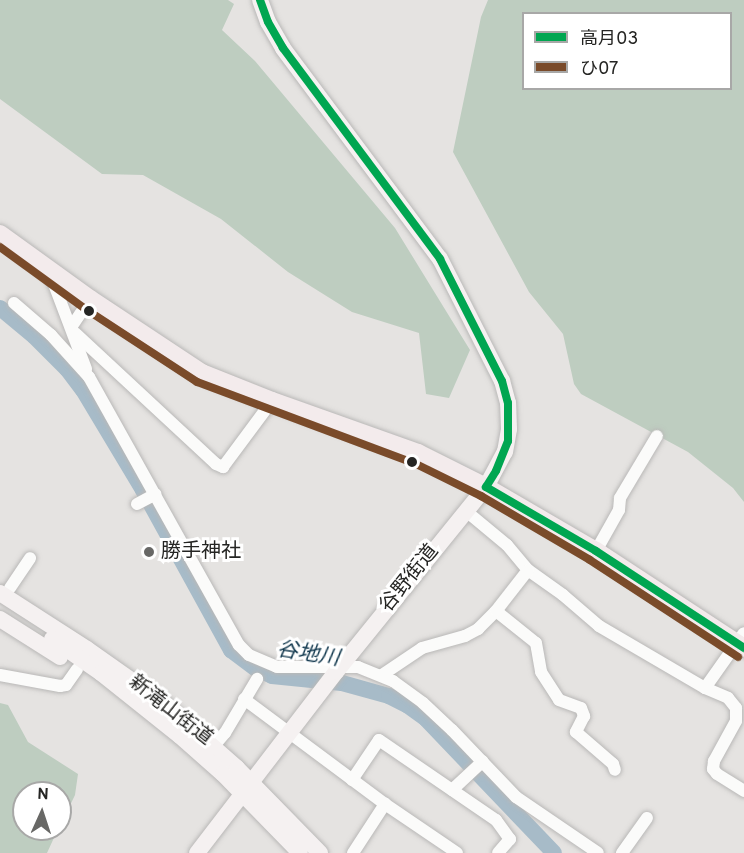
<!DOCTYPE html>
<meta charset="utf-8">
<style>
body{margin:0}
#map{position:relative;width:744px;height:853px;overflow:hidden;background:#e5e3e1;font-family:Overpass,"Noto Sans JP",sans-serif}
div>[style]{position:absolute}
.forest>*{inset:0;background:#becdc0}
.river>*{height:16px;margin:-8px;padding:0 8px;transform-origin:8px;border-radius:8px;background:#a7bbc8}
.roads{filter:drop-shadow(0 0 2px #b9b8b7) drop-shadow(0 0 2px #b9b8b7)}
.minor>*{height:12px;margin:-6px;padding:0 6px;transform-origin:6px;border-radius:6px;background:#fbfbfa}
.major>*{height:16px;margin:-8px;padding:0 8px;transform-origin:8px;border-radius:8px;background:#f5f1f1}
.highway>*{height:18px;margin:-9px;padding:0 9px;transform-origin:9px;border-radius:9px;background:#f3ebec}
.bus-1>*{height:8px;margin:-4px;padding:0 4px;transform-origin:4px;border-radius:4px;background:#00a651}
.bus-2>*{height:8px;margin:-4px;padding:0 4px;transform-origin:4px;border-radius:4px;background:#7a4b2a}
.dots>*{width:16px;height:16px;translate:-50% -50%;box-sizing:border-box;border:3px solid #fff;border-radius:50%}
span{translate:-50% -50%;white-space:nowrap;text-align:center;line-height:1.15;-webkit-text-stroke:6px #fff;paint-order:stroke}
.poi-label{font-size:20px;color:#252523}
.left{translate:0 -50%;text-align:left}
.street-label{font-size:20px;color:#252523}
.water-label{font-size:21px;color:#0f364c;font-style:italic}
.legend{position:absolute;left:522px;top:12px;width:210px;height:78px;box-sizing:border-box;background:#fff;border:2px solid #a8a8a7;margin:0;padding:8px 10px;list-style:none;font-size:18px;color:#252523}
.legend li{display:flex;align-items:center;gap:12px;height:30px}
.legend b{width:30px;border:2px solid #a8a8a7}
.north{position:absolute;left:12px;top:781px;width:60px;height:60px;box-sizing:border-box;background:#fff;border:2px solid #a8a8a7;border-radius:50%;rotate:3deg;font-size:16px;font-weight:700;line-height:24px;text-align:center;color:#252523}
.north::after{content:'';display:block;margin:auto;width:21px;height:27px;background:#686866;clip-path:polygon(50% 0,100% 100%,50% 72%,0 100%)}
</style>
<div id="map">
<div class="forest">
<i style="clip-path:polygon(0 0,228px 0,234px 4px,222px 30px,255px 61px,395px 228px,470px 350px,449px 398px,426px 394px,419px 333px,352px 312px,288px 272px,221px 219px,143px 175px,102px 174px,0 99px)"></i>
<i style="clip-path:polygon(evenodd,488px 0,744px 0,744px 502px,733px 488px,688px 452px,581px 394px,574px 384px,563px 334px,529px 292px,453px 152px,481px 17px,488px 0,524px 14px,730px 14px,730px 88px,524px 88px,524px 14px)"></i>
<i style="clip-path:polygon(0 703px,8px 705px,28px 742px,78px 774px,75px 795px,60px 826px,60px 793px,24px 793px,24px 829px,58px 829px,47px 853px,0 853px)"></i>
</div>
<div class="river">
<i style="left:0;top:308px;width:44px;rotate:39.5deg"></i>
<i style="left:34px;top:336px;width:47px;rotate:45deg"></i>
<i style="left:67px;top:369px;width:26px;rotate:53deg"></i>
<i style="left:83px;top:390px;width:117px;rotate:59deg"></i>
<i style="left:143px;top:490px;width:183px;rotate:61.2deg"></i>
<i style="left:231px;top:650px;width:30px;rotate:37deg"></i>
<i style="left:255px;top:668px;width:19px;rotate:25deg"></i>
<i style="left:272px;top:676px;width:70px;rotate:5.7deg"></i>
<i style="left:342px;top:683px;width:49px;rotate:15.5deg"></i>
<i style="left:389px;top:696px;width:20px;rotate:27deg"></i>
<i style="left:407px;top:705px;width:24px;rotate:36deg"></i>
<i style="left:426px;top:719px;width:185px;rotate:46.3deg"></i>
</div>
<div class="roads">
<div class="minor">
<i style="left:49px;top:271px;width:105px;rotate:69.3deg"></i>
<i style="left:14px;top:303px;width:49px;rotate:40.9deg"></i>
<i style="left:51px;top:335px;width:57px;rotate:47.9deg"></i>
<i style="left:89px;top:377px;width:307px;rotate:60.8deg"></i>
<i style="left:239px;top:645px;width:14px;rotate:45deg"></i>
<i style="left:249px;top:655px;width:30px;rotate:23deg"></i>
<i style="left:277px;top:667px;width:81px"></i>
<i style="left:358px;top:667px;width:38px;rotate:22deg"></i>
<i style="left:393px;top:681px;width:37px;rotate:36deg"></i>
<i style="left:423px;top:703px;width:40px;rotate:43deg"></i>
<i style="left:452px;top:730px;width:93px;rotate:46.3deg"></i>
<i style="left:516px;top:797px;width:99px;rotate:34.3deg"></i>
<i style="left:72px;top:326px;width:32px;rotate:-56deg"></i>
<i style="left:75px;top:333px;width:192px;rotate:42.9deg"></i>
<i style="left:216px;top:464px;width:8px;rotate:23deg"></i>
<i style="left:223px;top:467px;width:82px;rotate:-53.4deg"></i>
<i style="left:137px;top:504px;width:21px;rotate:-28deg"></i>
<i style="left:466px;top:511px;width:53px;rotate:39.7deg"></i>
<i style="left:507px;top:545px;width:33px;rotate:50deg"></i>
<i style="left:528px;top:570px;width:43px;rotate:35.5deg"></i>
<i style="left:563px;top:595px;width:48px;rotate:40.7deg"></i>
<i style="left:599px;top:626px;width:123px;rotate:30.3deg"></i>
<i style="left:705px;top:688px;width:25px;rotate:23deg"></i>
<i style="left:728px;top:698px;width:13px;rotate:51deg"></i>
<i style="left:736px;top:708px;width:13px;rotate:90deg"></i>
<i style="left:736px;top:721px;width:46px;rotate:118.8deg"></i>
<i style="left:714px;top:761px;width:8px;rotate:97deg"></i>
<i style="left:713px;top:769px;width:6px;rotate:51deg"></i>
<i style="left:717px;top:774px;width:32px;rotate:32deg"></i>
<i style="left:596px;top:551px;width:47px;rotate:-60.7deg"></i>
<i style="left:619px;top:510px;width:12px;rotate:-85deg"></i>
<i style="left:620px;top:498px;width:72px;rotate:-59.2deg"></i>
<i style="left:10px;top:588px;width:36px;rotate:-56deg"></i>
<i style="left:496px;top:611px;width:51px;rotate:38.7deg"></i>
<i style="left:536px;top:643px;width:29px;rotate:80deg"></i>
<i style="left:541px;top:672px;width:33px;rotate:57deg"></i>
<i style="left:559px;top:700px;width:23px;rotate:20deg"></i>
<i style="left:581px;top:708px;width:9px;rotate:69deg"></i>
<i style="left:584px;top:716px;width:18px;rotate:117deg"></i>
<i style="left:576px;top:732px;width:49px;rotate:40.9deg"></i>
<i style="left:613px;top:764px;width:6px;rotate:72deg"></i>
<i style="left:0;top:675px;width:61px;rotate:10.4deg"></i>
<i style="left:60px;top:686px;width:6px;rotate:-9deg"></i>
<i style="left:66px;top:685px;width:19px;rotate:-55deg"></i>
<i style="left:382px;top:675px;width:48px;rotate:-34deg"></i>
<i style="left:422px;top:648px;width:45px;rotate:-15.6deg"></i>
<i style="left:465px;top:636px;width:15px;rotate:-28deg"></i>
<i style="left:478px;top:629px;width:25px;rotate:-45deg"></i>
<i style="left:496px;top:611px;width:52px;rotate:-52deg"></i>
<i style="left:705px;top:688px;width:67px;rotate:-54.7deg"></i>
<i style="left:244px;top:699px;width:176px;rotate:36.7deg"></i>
<i style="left:385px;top:804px;width:87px;rotate:34.2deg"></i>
<i style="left:214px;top:746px;width:17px;rotate:-50deg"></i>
<i style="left:225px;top:733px;width:63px;rotate:-59.3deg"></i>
<i style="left:352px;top:780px;width:48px;rotate:-56deg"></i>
<i style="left:379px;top:740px;width:142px;rotate:34.4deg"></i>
<i style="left:496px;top:820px;width:24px;rotate:54deg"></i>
<i style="left:510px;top:839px;width:18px;rotate:131deg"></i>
<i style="left:452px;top:790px;width:42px;rotate:-43.1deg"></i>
<i style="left:353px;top:853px;width:59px;rotate:-56.9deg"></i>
<i style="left:622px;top:853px;width:43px;rotate:-54.5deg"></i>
</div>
<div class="major">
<i style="left:0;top:593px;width:103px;rotate:32.8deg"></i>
<i style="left:87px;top:649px;width:92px;rotate:35.2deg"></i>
<i style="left:162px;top:702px;width:100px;rotate:41.3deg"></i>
<i style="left:237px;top:768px;width:119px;rotate:45.7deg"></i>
<i style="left:0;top:619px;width:71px;rotate:32.3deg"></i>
<i style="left:52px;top:639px;width:60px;rotate:34.8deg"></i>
<i style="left:101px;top:673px;width:101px;rotate:38.6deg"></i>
<i style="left:180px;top:736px;width:57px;rotate:41.5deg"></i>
<i style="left:223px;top:774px;width:110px;rotate:45.7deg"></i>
<i style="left:197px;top:853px;width:228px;rotate:-52.5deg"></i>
<i style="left:336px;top:672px;width:238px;rotate:-51deg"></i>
<i style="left:486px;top:487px;width:40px;rotate:-62deg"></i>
<i style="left:505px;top:452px;width:23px;rotate:-80deg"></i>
<i style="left:509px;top:429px;width:26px;rotate:-92deg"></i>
<i style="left:508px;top:403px;width:23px;rotate:-105deg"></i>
<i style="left:502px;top:381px;width:137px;rotate:-116.9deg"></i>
<i style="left:440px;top:259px;width:263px;rotate:-126.7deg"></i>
<i style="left:283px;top:48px;width:30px;rotate:-120deg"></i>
<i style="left:268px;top:22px;width:23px;rotate:-110deg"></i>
</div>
<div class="highway">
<i style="left:0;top:234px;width:111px;rotate:35.8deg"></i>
<i style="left:90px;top:299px;width:134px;rotate:33.5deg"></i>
<i style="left:202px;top:373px;width:75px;rotate:21.8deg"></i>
<i style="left:272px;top:401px;width:155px;rotate:19.6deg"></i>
<i style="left:418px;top:453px;width:76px;rotate:26.6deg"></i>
<i style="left:486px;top:487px;width:127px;rotate:30.2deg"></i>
<i style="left:596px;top:551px;width:177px;rotate:33.2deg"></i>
</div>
</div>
<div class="bus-1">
<i style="left:260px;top:0;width:23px;rotate:70deg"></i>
<i style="left:268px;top:22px;width:30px;rotate:60deg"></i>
<i style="left:283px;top:48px;width:263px;rotate:53.3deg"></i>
<i style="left:440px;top:259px;width:137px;rotate:63.1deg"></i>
<i style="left:502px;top:381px;width:23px;rotate:75deg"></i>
<i style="left:508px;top:403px;width:38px;rotate:90deg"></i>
<i style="left:508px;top:441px;width:32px;rotate:112deg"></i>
<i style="left:496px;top:471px;width:19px;rotate:122deg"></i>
<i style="left:486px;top:487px;width:127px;rotate:30.2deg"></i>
<i style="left:596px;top:551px;width:177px;rotate:33.2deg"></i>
</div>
<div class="bus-2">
<i style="left:0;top:247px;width:104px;rotate:36deg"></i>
<i style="left:84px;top:308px;width:135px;rotate:33.2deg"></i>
<i style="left:197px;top:382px;width:232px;rotate:20.5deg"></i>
<i style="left:414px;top:463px;width:75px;rotate:26.2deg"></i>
<i style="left:481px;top:496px;width:126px;rotate:30.4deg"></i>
<i style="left:590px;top:560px;width:177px;rotate:33.2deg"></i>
</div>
<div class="dots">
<i style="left:89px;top:311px;background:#252523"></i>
<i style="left:412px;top:462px;background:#252523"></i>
<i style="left:149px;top:552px;background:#686866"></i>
</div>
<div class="poi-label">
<span class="left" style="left:161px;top:552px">勝手神社</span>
</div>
<div class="street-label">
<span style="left:410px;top:579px;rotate:-51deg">谷野街道</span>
<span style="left:170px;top:711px;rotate:38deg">新滝山街道</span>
</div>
<div class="water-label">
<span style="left:308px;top:655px;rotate:9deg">谷地川</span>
</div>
<ul class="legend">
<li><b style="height:8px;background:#00a651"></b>高月03</li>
<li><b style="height:8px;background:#7a4b2a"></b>ひ07</li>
</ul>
<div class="north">N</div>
</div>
